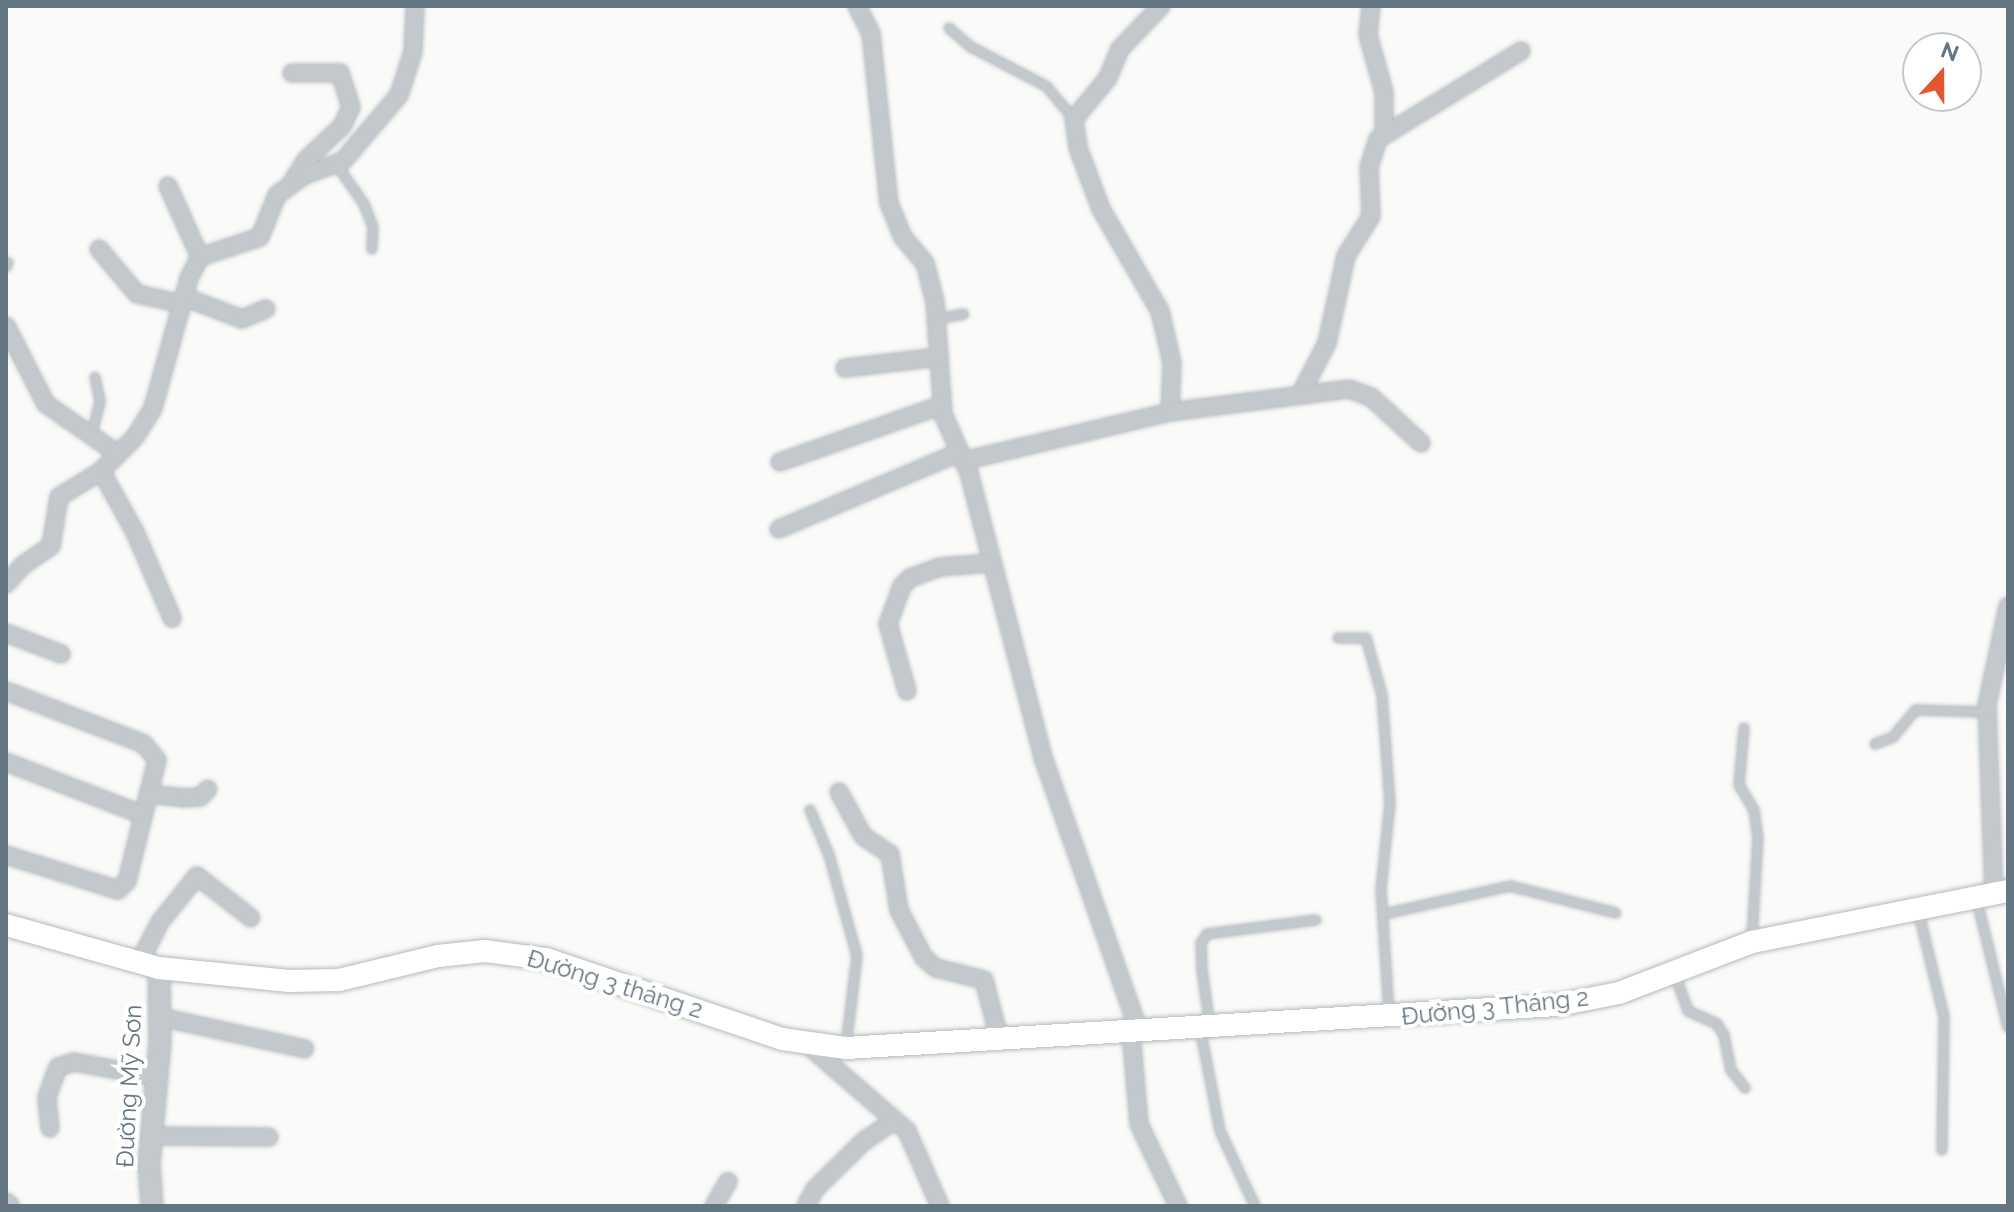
<!DOCTYPE html>
<meta charset="utf-8">
<style>
body{margin:0}
#map{position:relative;width:2014px;height:1212px;overflow:hidden;background:#fafaf8;font-family:Raleway,sans-serif}
div>[style]{position:absolute}
.roads{filter:drop-shadow(0 0 2px #b3babf) drop-shadow(0 0 2px #b3babf)}
.service>*{height:8px;margin:-4px;padding:0 4px;transform-origin:4px;border-radius:4px;background:#c3c8cc}
.minor>*{height:16px;margin:-8px;padding:0 8px;transform-origin:8px;border-radius:8px;background:#c3c8cc}
.tertiary>*{height:20px;margin:-10px;padding:0 10px;transform-origin:10px;border-radius:10px;background:#c3c8cc}
.secondary>*{height:22px;margin:-11px;padding:0 11px;transform-origin:11px;border-radius:11px;background:#fff}
span{translate:-50% -50%;white-space:nowrap;text-align:center;line-height:1.15;-webkit-text-stroke:8px #fff;paint-order:stroke}
.street-label{font-size:24px;color:#657683}
.frame{position:absolute;inset:0;border:8px solid #657683;pointer-events:none}
.north{position:absolute;left:1902px;top:32px;width:80px;height:80px;box-sizing:border-box;background:#fff;border:2px solid #c1c8cd;border-radius:50%;rotate:21deg;font-size:22px;font-weight:700;line-height:32px;text-align:center;color:#657683}
.north::after{content:'';display:block;margin:auto;width:28px;height:36px;background:#e4572e;clip-path:polygon(50% 0,100% 100%,50% 72%,0 100%)}
</style>
<div id="map">
<div class="roads">
<div class="service">
<i style="left:949px;top:28px;width:29px;rotate:41deg"></i>
<i style="left:971px;top:47px;width:85px;rotate:27.5deg"></i>
<i style="left:1046px;top:86px;width:43px;rotate:49.7deg"></i>
<i style="left:336px;top:164px;width:49px;rotate:55deg"></i>
<i style="left:364px;top:204px;width:25px;rotate:69deg"></i>
<i style="left:373px;top:227px;width:22px;rotate:93deg"></i>
<i style="left:6px;top:267px;width:5px;rotate:-68deg"></i>
<i style="left:936px;top:319px;width:28px;rotate:-10deg"></i>
<i style="left:92px;top:434px;width:34px;rotate:-76deg"></i>
<i style="left:100px;top:401px;width:24px;rotate:-102deg"></i>
<i style="left:1338px;top:638px;width:28px"></i>
<i style="left:1366px;top:638px;width:59px;rotate:74.3deg"></i>
<i style="left:1382px;top:695px;width:108px;rotate:85.8deg"></i>
<i style="left:1390px;top:803px;width:86px;rotate:96deg"></i>
<i style="left:1381px;top:889px;width:123px;rotate:86.3deg"></i>
<i style="left:1744px;top:728px;width:57px;rotate:95deg"></i>
<i style="left:1739px;top:785px;width:29px;rotate:59deg"></i>
<i style="left:1754px;top:810px;width:27px;rotate:82deg"></i>
<i style="left:1758px;top:837px;width:101px;rotate:93.4deg"></i>
<i style="left:1875px;top:744px;width:19px;rotate:-21deg"></i>
<i style="left:1893px;top:737px;width:35px;rotate:-50deg"></i>
<i style="left:1916px;top:710px;width:71px;rotate:1.6deg"></i>
<i style="left:810px;top:810px;width:49px;rotate:67.1deg"></i>
<i style="left:829px;top:855px;width:105px;rotate:74.5deg"></i>
<i style="left:857px;top:956px;width:92px;rotate:96.9deg"></i>
<i style="left:1977px;top:901px;width:130px;rotate:76.2deg"></i>
<i style="left:1918px;top:910px;width:110px;rotate:76.3deg"></i>
<i style="left:1944px;top:1017px;width:133px;rotate:90.9deg"></i>
<i style="left:1384px;top:914px;width:129px;rotate:-12.5deg"></i>
<i style="left:1510px;top:886px;width:109px;rotate:14.3deg"></i>
<i style="left:1675px;top:975px;width:38px;rotate:70deg"></i>
<i style="left:1688px;top:1011px;width:32px;rotate:24deg"></i>
<i style="left:1717px;top:1024px;width:13px;rotate:58deg"></i>
<i style="left:1724px;top:1035px;width:36px;rotate:79deg"></i>
<i style="left:1731px;top:1070px;width:23px;rotate:52deg"></i>
<i style="left:1210px;top:1026px;width:57px;rotate:-98.1deg"></i>
<i style="left:1202px;top:970px;width:27px;rotate:-92deg"></i>
<i style="left:1201px;top:943px;width:11px;rotate:-56deg"></i>
<i style="left:1207px;top:934px;width:110px;rotate:-7.3deg"></i>
<i style="left:1200px;top:1028px;width:105px;rotate:79deg"></i>
<i style="left:1220px;top:1131px;width:83px;rotate:65deg"></i>
</div>
<div class="minor">
<i style="left:857px;top:6px;width:30px;rotate:63deg"></i>
<i style="left:871px;top:33px;width:171px;rotate:84deg"></i>
<i style="left:889px;top:203px;width:35px;rotate:68deg"></i>
<i style="left:902px;top:236px;width:35px;rotate:50deg"></i>
<i style="left:925px;top:263px;width:40px;rotate:75.6deg"></i>
<i style="left:935px;top:302px;width:112px;rotate:85.9deg"></i>
<i style="left:943px;top:414px;width:64px;rotate:66.2deg"></i>
<i style="left:969px;top:473px;width:297px;rotate:75.4deg"></i>
<i style="left:1044px;top:760px;width:287px;rotate:70.7deg"></i>
<i style="left:1161px;top:6px;width:59px;rotate:133.6deg"></i>
<i style="left:1120px;top:49px;width:33px;rotate:113deg"></i>
<i style="left:1107px;top:79px;width:52px;rotate:129.5deg"></i>
<i style="left:1074px;top:119px;width:29px;rotate:82deg"></i>
<i style="left:1078px;top:148px;width:65px;rotate:69.3deg"></i>
<i style="left:1101px;top:209px;width:118px;rotate:60deg"></i>
<i style="left:1160px;top:311px;width:53px;rotate:77deg"></i>
<i style="left:1172px;top:363px;width:49px;rotate:92.3deg"></i>
<i style="left:1371px;top:6px;width:29px;rotate:96deg"></i>
<i style="left:1368px;top:35px;width:59px;rotate:74.3deg"></i>
<i style="left:1384px;top:92px;width:43px;rotate:90deg"></i>
<i style="left:292px;top:73px;width:48px"></i>
<i style="left:340px;top:73px;width:36px;rotate:72deg"></i>
<i style="left:351px;top:107px;width:21px;rotate:115deg"></i>
<i style="left:342px;top:126px;width:50px;rotate:136.6deg"></i>
<i style="left:306px;top:160px;width:26px;rotate:122deg"></i>
<i style="left:168px;top:186px;width:78px;rotate:65.7deg"></i>
<i style="left:99px;top:249px;width:59px;rotate:49.8deg"></i>
<i style="left:137px;top:294px;width:47px;rotate:12.3deg"></i>
<i style="left:184px;top:297px;width:62px;rotate:20.8deg"></i>
<i style="left:242px;top:319px;width:26px;rotate:-23deg"></i>
<i style="left:6px;top:326px;width:88px;rotate:62.9deg"></i>
<i style="left:46px;top:404px;width:88px;rotate:34.8deg"></i>
<i style="left:845px;top:368px;width:95px;rotate:-6.7deg"></i>
<i style="left:1301px;top:393px;width:56px;rotate:-62.5deg"></i>
<i style="left:1327px;top:343px;width:89px;rotate:-77.7deg"></i>
<i style="left:1346px;top:256px;width:47px;rotate:-58deg"></i>
<i style="left:1371px;top:216px;width:49px;rotate:-92.3deg"></i>
<i style="left:1369px;top:167px;width:29px;rotate:-72deg"></i>
<i style="left:1378px;top:139px;width:168px;rotate:-31.6deg"></i>
<i style="left:963px;top:461px;width:213px;rotate:-13.3deg"></i>
<i style="left:1170px;top:412px;width:180px;rotate:-7.3deg"></i>
<i style="left:1349px;top:389px;width:23px;rotate:20deg"></i>
<i style="left:1371px;top:397px;width:68px;rotate:42.6deg"></i>
<i style="left:780px;top:462px;width:172px;rotate:-19.4deg"></i>
<i style="left:101px;top:471px;width:70px;rotate:60.9deg"></i>
<i style="left:135px;top:532px;width:94px;rotate:66.7deg"></i>
<i style="left:779px;top:529px;width:194px;rotate:-23deg"></i>
<i style="left:6px;top:584px;width:25px;rotate:-48deg"></i>
<i style="left:23px;top:565px;width:34px;rotate:-34deg"></i>
<i style="left:51px;top:546px;width:50px;rotate:-80.7deg"></i>
<i style="left:59px;top:497px;width:49px;rotate:-31.8deg"></i>
<i style="left:101px;top:471px;width:48px;rotate:-45deg"></i>
<i style="left:135px;top:437px;width:34px;rotate:-58deg"></i>
<i style="left:153px;top:408px;width:135px;rotate:-74.5deg"></i>
<i style="left:189px;top:278px;width:24px;rotate:-62deg"></i>
<i style="left:200px;top:257px;width:63px;rotate:-18.4deg"></i>
<i style="left:260px;top:237px;width:45px;rotate:-68deg"></i>
<i style="left:277px;top:195px;width:34px;rotate:-36deg"></i>
<i style="left:305px;top:175px;width:40px;rotate:-20.2deg"></i>
<i style="left:343px;top:161px;width:87px;rotate:-49.7deg"></i>
<i style="left:399px;top:95px;width:45px;rotate:-72deg"></i>
<i style="left:413px;top:52px;width:46px;rotate:-87.5deg"></i>
<i style="left:6px;top:633px;width:59px;rotate:20.9deg"></i>
<i style="left:6px;top:691px;width:148px;rotate:21deg"></i>
<i style="left:144px;top:744px;width:21px;rotate:51deg"></i>
<i style="left:157px;top:760px;width:125px;rotate:103.9deg"></i>
<i style="left:127px;top:881px;width:13px;rotate:135deg"></i>
<i style="left:118px;top:890px;width:117px;rotate:-162.6deg"></i>
<i style="left:907px;top:691px;width:70px;rotate:-105.8deg"></i>
<i style="left:888px;top:624px;width:40px;rotate:-69.8deg"></i>
<i style="left:902px;top:586px;width:11px;rotate:-45deg"></i>
<i style="left:910px;top:578px;width:32px;rotate:-20deg"></i>
<i style="left:940px;top:567px;width:50px;rotate:-4.6deg"></i>
<i style="left:6px;top:762px;width:145px;rotate:21.1deg"></i>
<i style="left:839px;top:792px;width:50px;rotate:61.4deg"></i>
<i style="left:863px;top:836px;width:32px;rotate:34deg"></i>
<i style="left:890px;top:854px;width:57px;rotate:80.9deg"></i>
<i style="left:899px;top:910px;width:54px;rotate:62.5deg"></i>
<i style="left:924px;top:958px;width:16px;rotate:40deg"></i>
<i style="left:936px;top:968px;width:49px;rotate:14deg"></i>
<i style="left:984px;top:980px;width:63px;rotate:75.3deg"></i>
<i style="left:148px;top:794px;width:36px;rotate:6deg"></i>
<i style="left:184px;top:798px;width:16px;rotate:-4deg"></i>
<i style="left:200px;top:797px;width:11px;rotate:-45deg"></i>
<i style="left:1994px;top:895px;width:190px;rotate:-92.1deg"></i>
<i style="left:1987px;top:705px;width:101px;rotate:-78deg"></i>
<i style="left:139px;top:963px;width:46px;rotate:-62.9deg"></i>
<i style="left:160px;top:922px;width:59px;rotate:-51.2deg"></i>
<i style="left:197px;top:876px;width:68px;rotate:37.9deg"></i>
<i style="left:160px;top:1017px;width:148px;rotate:12.4deg"></i>
<i style="left:1131px;top:1032px;width:92px;rotate:85deg"></i>
<i style="left:1139px;top:1124px;width:91px;rotate:64.6deg"></i>
<i style="left:809px;top:1046px;width:130px;rotate:40.9deg"></i>
<i style="left:907px;top:1131px;width:82px;rotate:66.3deg"></i>
<i style="left:50px;top:1128px;width:31px;rotate:-96deg"></i>
<i style="left:47px;top:1097px;width:32px;rotate:-70deg"></i>
<i style="left:58px;top:1067px;width:17px;rotate:-17deg"></i>
<i style="left:74px;top:1062px;width:82px;rotate:10.5deg"></i>
<i style="left:150px;top:1136px;width:119px;rotate:0.5deg"></i>
<i style="left:6px;top:1202px;width:6px;rotate:39deg"></i>
<i style="left:714px;top:1206px;width:28px;rotate:-60deg"></i>
<i style="left:806px;top:1206px;width:19px;rotate:-62deg"></i>
<i style="left:815px;top:1189px;width:69px;rotate:-44.4deg"></i>
<i style="left:864px;top:1141px;width:37px;rotate:-34deg"></i>
</div>
<div class="tertiary">
<i style="left:152px;top:1206px;width:41px;rotate:-94.2deg"></i>
<i style="left:149px;top:1165px;width:124px;rotate:-84.9deg"></i>
<i style="left:160px;top:1041px;width:73px;rotate:-90.8deg"></i>
</div>
<div class="secondary">
<i style="left:6px;top:925px;width:159px;rotate:15.7deg"></i>
<i style="left:159px;top:968px;width:131px;rotate:5.7deg"></i>
<i style="left:289px;top:981px;width:50px;rotate:-1.1deg"></i>
<i style="left:339px;top:980px;width:102px;rotate:-13.6deg"></i>
<i style="left:438px;top:956px;width:47px;rotate:-6.1deg"></i>
<i style="left:485px;top:951px;width:62px;rotate:7.5deg"></i>
<i style="left:546px;top:959px;width:249px;rotate:18.7deg"></i>
<i style="left:782px;top:1039px;width:65px;rotate:8deg"></i>
<i style="left:846px;top:1048px;width:713px;rotate:-3.46deg"></i>
<i style="left:1558px;top:1005px;width:62px;rotate:-11.1deg"></i>
<i style="left:1619px;top:993px;width:142px;rotate:-21deg"></i>
<i style="left:1752px;top:942px;width:261px;rotate:-11.3deg"></i>
</div>
</div>
<div class="street-label">
<span style="left:615px;top:984px;rotate:17deg">Đường 3 tháng 2</span>
<span style="left:1495px;top:1007px;rotate:-6deg">Đường 3 Tháng 2</span>
<span style="left:129px;top:1086px;rotate:-87deg">Đường Mỹ Sơn</span>
</div>
<div class="frame"></div>
<div class="north">N</div>
</div>
